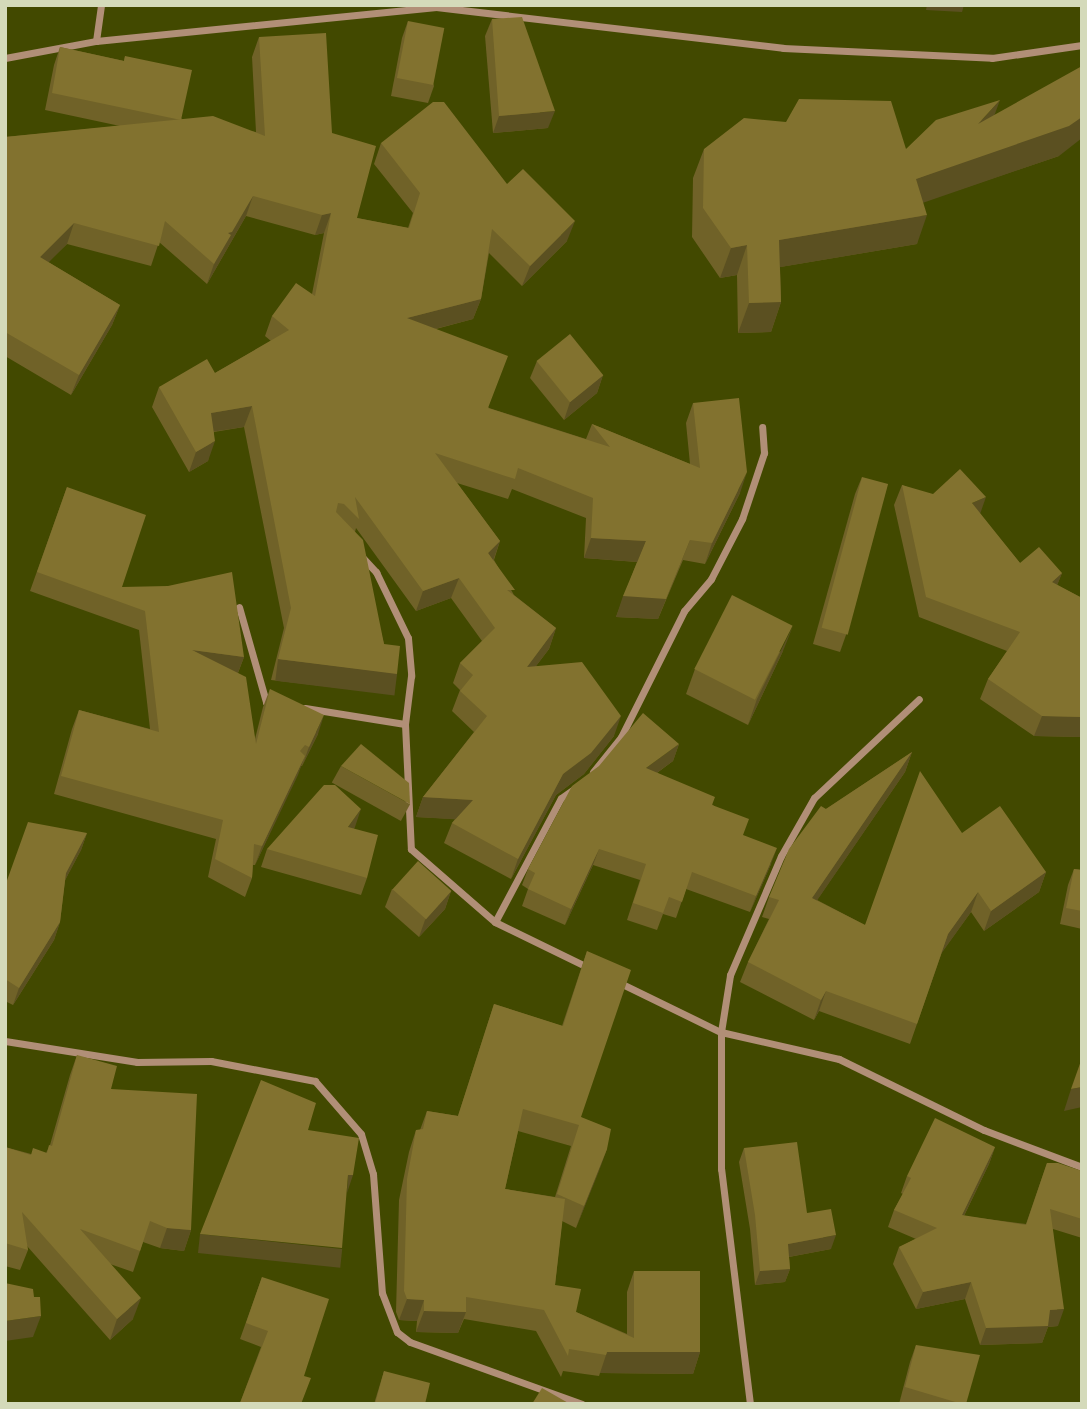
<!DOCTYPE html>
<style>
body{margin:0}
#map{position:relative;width:1087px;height:1409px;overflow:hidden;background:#424900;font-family:"Nunito Sans",sans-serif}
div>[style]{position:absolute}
.minor>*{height:7px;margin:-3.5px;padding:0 3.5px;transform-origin:3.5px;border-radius:3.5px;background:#b18f77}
.wall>*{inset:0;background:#706228;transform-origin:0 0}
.shaded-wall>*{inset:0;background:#5b5021;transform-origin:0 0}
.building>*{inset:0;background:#82722f;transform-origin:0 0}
span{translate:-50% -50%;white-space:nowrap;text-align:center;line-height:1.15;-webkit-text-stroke:6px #292d12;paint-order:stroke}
.frame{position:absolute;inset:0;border:7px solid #d4daba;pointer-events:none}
</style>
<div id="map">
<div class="minor">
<i style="left:96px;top:41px;width:36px;rotate:-82deg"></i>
<i style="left:5px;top:58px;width:93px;rotate:-10.6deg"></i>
<i style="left:96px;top:41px;width:342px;rotate:-5.7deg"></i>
<i style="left:436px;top:7px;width:349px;rotate:6.7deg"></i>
<i style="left:783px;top:48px;width:209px;rotate:2.7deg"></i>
<i style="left:992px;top:58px;width:91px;rotate:-8.2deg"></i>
<i style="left:362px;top:557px;width:21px;rotate:47deg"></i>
<i style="left:376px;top:572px;width:73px;rotate:64.1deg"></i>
<i style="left:408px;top:638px;width:38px;rotate:85deg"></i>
<i style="left:411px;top:676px;width:48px;rotate:97.1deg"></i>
<i style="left:239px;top:607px;width:99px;rotate:74.1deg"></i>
<i style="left:266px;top:702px;width:7px;rotate:8deg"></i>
<i style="left:305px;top:708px;width:101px;rotate:9.1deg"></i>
<i style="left:405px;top:724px;width:125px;rotate:87.3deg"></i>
<i style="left:411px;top:849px;width:111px;rotate:41deg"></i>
<i style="left:495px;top:922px;width:251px;rotate:26deg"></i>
<i style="left:721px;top:1032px;width:121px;rotate:12.9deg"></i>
<i style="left:839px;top:1059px;width:161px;rotate:26.1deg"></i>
<i style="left:984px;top:1130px;width:105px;rotate:20.7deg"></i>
<i style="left:593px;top:772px;width:45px;rotate:-51.3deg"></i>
<i style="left:621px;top:737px;width:141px;rotate:-63.4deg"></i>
<i style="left:684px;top:611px;width:42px;rotate:-49.8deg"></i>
<i style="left:711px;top:579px;width:68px;rotate:-62.7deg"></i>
<i style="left:742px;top:519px;width:70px;rotate:-71.6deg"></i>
<i style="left:764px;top:453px;width:26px;rotate:-94deg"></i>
<i style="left:495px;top:922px;width:140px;rotate:-62deg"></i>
<i style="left:561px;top:798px;width:16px;rotate:-35deg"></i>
<i style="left:5px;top:1041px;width:134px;rotate:9deg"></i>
<i style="left:137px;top:1062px;width:74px;rotate:-0.8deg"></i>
<i style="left:211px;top:1061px;width:106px;rotate:10.9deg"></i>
<i style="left:315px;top:1081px;width:70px;rotate:49deg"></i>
<i style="left:361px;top:1134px;width:42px;rotate:73.3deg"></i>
<i style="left:373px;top:1174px;width:119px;rotate:85.7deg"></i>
<i style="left:382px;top:1293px;width:42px;rotate:69deg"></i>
<i style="left:397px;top:1332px;width:16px;rotate:38deg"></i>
<i style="left:410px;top:1342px;width:183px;rotate:19.8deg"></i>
<i style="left:750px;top:1404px;width:237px;rotate:-97deg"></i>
<i style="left:721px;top:1169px;width:137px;rotate:-90deg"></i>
<i style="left:721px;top:1032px;width:58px;rotate:-81deg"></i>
<i style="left:730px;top:975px;width:129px;rotate:-66.8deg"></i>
<i style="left:781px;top:856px;width:67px;rotate:-60.4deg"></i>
<i style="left:814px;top:798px;width:144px;rotate:-43.3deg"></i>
</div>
<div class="wall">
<i style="clip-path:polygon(492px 19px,548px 128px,493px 133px,485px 36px)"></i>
<i style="clip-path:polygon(408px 21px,434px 86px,428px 103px,391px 96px,402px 38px)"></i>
<i style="clip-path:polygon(259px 37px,332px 133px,357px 218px,408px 228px,413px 213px,374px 164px,381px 143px,507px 184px,567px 241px,522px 286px,489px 253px,481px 299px,473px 319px,436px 329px,489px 408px,586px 439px,592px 424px,690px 464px,686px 423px,693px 403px,740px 493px,705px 564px,683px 560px,658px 619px,616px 617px,637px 562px,584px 558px,586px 518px,512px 489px,508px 499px,457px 483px,500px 541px,494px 560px,514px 595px,556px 628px,549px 649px,536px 666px,614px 736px,584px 774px,556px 795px,511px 879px,444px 843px,452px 823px,455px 819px,416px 817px,423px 797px,474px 732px,452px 711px,460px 690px,453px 683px,460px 663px,482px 641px,451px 598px,416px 611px,356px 528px,355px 532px,384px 644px,397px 674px,390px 694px,271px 680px,284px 628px,244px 427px,214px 432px,208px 461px,189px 472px,152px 407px,159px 387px,215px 373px,271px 341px,265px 336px,272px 316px,312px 294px,324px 233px,315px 235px,246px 216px,207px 284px,159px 242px,151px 266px,67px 244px,48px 262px,120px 305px,112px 325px,71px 395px,5px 356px,5px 137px,120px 126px,45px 110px,54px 65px,60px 47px,124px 61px,125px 56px,182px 119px,256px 132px,252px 57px)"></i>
<i style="clip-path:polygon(994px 115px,1059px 156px,923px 202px,917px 244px,780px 267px,781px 302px,771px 332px,738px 333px,737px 275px,720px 278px,692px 237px,693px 178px,704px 149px,906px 149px)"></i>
<i style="clip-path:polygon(537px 361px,603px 375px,597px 393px,564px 420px,530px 378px)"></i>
<i style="clip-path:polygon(862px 477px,846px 635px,840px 652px,813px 644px,855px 494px)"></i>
<i style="clip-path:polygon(902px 485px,980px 514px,1020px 563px,1062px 573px,1057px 585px,1082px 598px,1082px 737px,1034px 736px,980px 699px,988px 679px,1007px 651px,919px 617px,894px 505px)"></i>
<i style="clip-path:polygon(67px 487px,122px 587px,244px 657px,238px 673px,255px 739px,263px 707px,270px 689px,318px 734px,302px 766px,301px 766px,255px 865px,253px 865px,252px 878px,245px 897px,208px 877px,216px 839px,54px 794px,72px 729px,79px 710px,150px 729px,139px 630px,30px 591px)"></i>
<i style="clip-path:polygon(783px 651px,748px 725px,686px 694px,695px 669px)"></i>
<i style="clip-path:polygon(679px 744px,673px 761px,657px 773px,713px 805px,771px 864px,750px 912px,686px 889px,676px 918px,663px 914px,657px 930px,627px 920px,640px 880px,593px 865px,565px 925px,522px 906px,528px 889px,522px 885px,528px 869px)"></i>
<i style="clip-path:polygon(912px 752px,905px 772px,817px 900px,865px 925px,962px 833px,1046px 872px,1039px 892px,984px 931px,971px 912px,942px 952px,910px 1044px,819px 1011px,814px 1020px,740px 982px,748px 962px,769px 919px,762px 917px,769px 897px,826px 809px)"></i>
<i style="left:341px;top:766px;width:79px;height:19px;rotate:29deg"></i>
<i style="clip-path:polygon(355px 827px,354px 828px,367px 878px,361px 895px,261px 867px,267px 849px)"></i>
<i style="clip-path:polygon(87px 833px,81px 850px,65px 880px,60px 922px,54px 940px,13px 1005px,5px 1001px,5px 886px)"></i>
<i style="clip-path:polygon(1074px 869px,1082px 870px,1082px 929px,1060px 924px,1068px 885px)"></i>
<i style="clip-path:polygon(392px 889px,451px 891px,445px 909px,419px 937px,385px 907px)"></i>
<i style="clip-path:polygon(evenodd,587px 951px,581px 1117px,607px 1149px,576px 1228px,562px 1221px,555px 1285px,576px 1312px,627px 1334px,627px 1292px,634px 1271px,700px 1352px,693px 1374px,600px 1373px,599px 1376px,563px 1371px,561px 1377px,536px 1331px,464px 1319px,458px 1333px,416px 1332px,417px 1321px,399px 1320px,396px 1312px,399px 1200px,409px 1152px,416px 1130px,420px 1130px,427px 1111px,458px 1116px,494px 1004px,562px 1026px,587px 951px,518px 1131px,571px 1146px,555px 1197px,505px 1189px,518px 1131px)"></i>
<i style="clip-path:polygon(77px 1055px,111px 1089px,191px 1230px,184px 1251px,160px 1248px,143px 1242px,133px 1272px,110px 1264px,133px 1319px,110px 1340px,27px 1246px,28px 1250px,20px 1270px,5px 1266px,5px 1147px,31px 1154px,46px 1153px,50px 1145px,70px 1075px)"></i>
<i style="clip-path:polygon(995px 1147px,989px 1164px,964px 1216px,1026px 1224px,1047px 1163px,1082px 1171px,1082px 1238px,1053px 1229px,1058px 1326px,1048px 1327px,1042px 1343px,980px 1345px,965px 1299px,916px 1309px,893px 1264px,899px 1247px,916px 1239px,888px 1227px,894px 1210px,903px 1194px,901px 1193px,907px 1176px)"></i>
<i style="clip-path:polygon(744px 1148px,807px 1213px,831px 1249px,789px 1257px,790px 1269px,785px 1282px,755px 1285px,750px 1229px,739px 1162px)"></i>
<i style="clip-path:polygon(262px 1277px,304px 1376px,301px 1404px,240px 1403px,261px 1347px,240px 1339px)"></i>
<i style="clip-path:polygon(916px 1345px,966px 1404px,899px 1404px,910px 1362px)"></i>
<i style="clip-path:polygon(384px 1371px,425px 1404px,374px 1404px)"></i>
</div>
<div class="shaded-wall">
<i style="clip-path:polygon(927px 5px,964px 5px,962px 12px,926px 10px)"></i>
<i style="clip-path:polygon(1000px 100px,989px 130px,978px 124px)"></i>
<i style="clip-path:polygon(555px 111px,548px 128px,493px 133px,499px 116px)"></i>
<i style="clip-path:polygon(1082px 117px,1082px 138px,1059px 156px,905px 209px,916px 179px)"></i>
<i style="clip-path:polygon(253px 196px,246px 216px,207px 284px,214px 264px,228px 233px)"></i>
<i style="clip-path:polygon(331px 213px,324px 233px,315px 235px,322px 215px)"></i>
<i style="clip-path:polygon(927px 215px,917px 244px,769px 269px,779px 240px)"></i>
<i style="clip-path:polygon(575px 221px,567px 241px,522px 286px,530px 266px)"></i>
<i style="clip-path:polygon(74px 223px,67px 244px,33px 278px,40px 257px)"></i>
<i style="clip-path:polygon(747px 245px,737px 275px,720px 278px,731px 248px)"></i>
<i style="clip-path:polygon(481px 299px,473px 319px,400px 338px,407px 318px)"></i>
<i style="clip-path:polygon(781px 302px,771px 332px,738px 333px,749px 303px)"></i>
<i style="clip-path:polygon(120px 305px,112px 325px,71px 395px,79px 375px)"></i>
<i style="clip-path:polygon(603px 375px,597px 393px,564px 420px,570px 402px)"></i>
<i style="clip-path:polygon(252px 406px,244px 427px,204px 433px,211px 413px)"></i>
<i style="clip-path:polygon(215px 441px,208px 461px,189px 472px,196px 452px)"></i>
<i style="clip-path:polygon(747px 472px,740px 493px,705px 564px,712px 543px)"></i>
<i style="clip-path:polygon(986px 497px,979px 517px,972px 503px)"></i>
<i style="clip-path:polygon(591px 538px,646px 541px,638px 562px,584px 558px)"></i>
<i style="clip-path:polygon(690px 540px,658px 619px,616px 617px,623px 596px)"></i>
<i style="clip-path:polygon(500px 541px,493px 561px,488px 553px)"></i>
<i style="clip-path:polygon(1062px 573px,1054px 593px,1052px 582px)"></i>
<i style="clip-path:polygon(459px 578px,451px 598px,416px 611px,423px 591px)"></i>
<i style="clip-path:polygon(793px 626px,783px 651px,748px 725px,757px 699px)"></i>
<i style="clip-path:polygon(556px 628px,549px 649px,520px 687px,527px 667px)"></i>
<i style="clip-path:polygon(192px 650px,244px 657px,237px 675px)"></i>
<i style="left:278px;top:659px;width:120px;height:22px;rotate:7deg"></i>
<i style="clip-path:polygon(324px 715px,318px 734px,302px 766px,309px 747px)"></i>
<i style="clip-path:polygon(621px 716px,614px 736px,584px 774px,556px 795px,511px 879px,518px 859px,563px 774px)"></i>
<i style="clip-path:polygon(1042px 716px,1082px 717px,1082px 737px,1034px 736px)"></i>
<i style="clip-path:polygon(679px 744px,673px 761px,640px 785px,646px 768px)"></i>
<i style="clip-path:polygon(912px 752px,905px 772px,805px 918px,812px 898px)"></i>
<i style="clip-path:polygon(305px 756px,298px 775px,255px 865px,262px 846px)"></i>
<i style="clip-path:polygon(423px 797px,473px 800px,466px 820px,416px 817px)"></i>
<i style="clip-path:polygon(361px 809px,355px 827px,342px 844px,348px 827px)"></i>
<i style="clip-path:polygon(87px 833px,81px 850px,60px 890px,66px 873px)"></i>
<i style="clip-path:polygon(777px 848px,771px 864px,750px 912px,756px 896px)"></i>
<i style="clip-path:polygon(599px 849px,593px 865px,565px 925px,571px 909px)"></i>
<i style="clip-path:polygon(1046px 872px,1039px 892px,984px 931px,991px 911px)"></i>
<i style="clip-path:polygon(451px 891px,445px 909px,419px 937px,425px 920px)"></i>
<i style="clip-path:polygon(978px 892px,971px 912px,941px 954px,948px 934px)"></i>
<i style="clip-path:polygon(60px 922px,54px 940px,13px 1005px,19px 988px)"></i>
<i style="clip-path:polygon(826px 991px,819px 1011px,814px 1020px,821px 1000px)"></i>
<i style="clip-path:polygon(1082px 1087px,1082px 1107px,1064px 1111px,1071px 1089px)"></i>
<i style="clip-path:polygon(995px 1147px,989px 1164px,956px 1232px,962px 1215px)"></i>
<i style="clip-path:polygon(607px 1149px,599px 1171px,576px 1228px,584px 1206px)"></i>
<i style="clip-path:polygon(348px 1175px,353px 1175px,347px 1193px)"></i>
<i style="clip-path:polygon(167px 1228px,191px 1230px,184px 1251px,160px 1248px)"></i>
<i style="left:200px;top:1234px;width:143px;height:19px;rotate:6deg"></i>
<i style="clip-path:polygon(836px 1235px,831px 1249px,783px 1258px,788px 1244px)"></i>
<i style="clip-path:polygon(790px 1269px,785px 1282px,755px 1285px,760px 1271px)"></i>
<i style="clip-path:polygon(971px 1282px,965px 1299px,916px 1309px,923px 1292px)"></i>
<i style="clip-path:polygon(141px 1298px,133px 1319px,110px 1340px,117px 1319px)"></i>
<i style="clip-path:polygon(407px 1299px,424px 1300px,417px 1321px,399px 1320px)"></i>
<i style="clip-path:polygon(1064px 1309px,1058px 1326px,1048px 1327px,1042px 1343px,980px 1345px,986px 1328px,1050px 1310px)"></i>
<i style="clip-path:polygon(424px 1311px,466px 1312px,458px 1333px,416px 1332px)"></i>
<i style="clip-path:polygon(41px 1316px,33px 1337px,5px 1341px,5px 1321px)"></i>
<i style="clip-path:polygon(607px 1352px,700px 1352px,693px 1374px,600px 1373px)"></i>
</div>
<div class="building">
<i style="clip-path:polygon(522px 17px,555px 111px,499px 116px,492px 19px)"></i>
<i style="left:408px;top:21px;width:37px;height:58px;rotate:11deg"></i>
<i style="clip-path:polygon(326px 33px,332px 133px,376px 146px,357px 218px,409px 228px,420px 193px,381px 143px,433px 102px,444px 102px,507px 184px,523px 169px,575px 221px,530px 266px,492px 229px,481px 299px,407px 318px,508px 356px,488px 408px,610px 447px,592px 424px,700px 468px,693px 403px,739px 398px,747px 472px,712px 543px,690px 540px,666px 599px,623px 596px,646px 541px,591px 538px,593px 498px,518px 468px,515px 479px,435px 453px,500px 541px,488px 553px,515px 590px,507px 590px,556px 628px,527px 667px,582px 662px,621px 716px,591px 753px,563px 774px,518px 859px,452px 823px,473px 800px,423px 797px,487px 716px,460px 691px,473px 675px,460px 663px,495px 628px,459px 578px,423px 591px,355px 497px,359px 519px,344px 504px,338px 503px,336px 512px,363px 540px,384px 644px,400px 646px,397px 674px,278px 659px,291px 608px,252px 406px,211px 413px,215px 441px,196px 452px,159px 387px,207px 359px,215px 373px,289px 330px,272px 316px,296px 283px,315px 296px,331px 213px,322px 215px,253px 196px,232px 232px,228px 233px,231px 235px,214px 264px,165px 221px,159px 246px,74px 223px,40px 257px,120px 305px,79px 375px,5px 332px,5px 137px,213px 116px,265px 136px,259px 37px)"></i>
<i style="clip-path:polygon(60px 47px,124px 61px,125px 56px,192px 70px,181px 120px,52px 93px)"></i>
<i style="clip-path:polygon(1082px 66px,1082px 117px,1069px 126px,916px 179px,927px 215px,779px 240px,781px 302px,749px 303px,747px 245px,731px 248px,703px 208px,704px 149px,744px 118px,786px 122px,799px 99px,891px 101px,906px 149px,936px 120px,1000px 100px,978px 124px)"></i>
<i style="left:570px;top:334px;width:53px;height:43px;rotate:51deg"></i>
<i style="clip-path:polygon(960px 469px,986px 497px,972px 503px,1020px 563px,1039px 547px,1062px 573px,1052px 582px,1082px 598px,1082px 717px,1042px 716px,988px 679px,1020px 632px,926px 597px,902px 485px,933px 494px)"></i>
<i style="left:862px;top:477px;width:27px;height:156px;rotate:15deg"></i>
<i style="clip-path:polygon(67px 487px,146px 515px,122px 587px,168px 586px,232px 572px,244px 657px,192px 650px,246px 677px,256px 744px,270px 689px,324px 715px,309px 747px,305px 745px,300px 751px,305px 756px,262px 846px,254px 844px,252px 878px,215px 859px,223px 820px,61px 776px,79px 710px,159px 732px,145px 611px,37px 572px)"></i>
<i style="left:732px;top:595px;width:68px;height:83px;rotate:27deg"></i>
<i style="clip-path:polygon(643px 713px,679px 744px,646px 768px,715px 797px,712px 805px,749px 819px,743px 835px,777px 848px,756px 896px,692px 872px,682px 902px,669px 897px,663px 913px,633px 903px,646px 864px,599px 849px,571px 909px,528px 889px,535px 873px,528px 869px,572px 786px,599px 766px)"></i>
<i style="clip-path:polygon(361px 744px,409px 783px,410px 804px,341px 766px)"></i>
<i style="clip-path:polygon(912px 752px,812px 898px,865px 925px,920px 771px,962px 833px,1000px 806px,1046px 872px,991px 911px,978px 892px,948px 934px,917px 1024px,826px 991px,821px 1000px,748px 962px,779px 900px,769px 897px,789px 849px,821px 806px,826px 809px)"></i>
<i style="clip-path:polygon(324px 785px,335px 785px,361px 809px,348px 827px,378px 835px,367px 878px,267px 849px)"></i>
<i style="clip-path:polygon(28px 822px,87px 833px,66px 873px,60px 922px,19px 988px,5px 979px,5px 886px)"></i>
<i style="left:418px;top:861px;width:45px;height:38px;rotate:42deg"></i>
<i style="clip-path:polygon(1074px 869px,1082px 870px,1082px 911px,1066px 908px)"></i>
<i style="clip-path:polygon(587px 951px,631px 970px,581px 1117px,611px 1129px,607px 1149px,584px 1206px,557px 1194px,579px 1125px,523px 1109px,505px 1189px,565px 1199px,555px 1285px,581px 1289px,576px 1312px,634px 1338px,634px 1271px,700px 1271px,700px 1352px,607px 1352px,606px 1355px,569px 1349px,568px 1356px,544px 1310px,466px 1297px,466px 1312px,424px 1311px,424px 1300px,407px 1299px,404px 1291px,407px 1179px,416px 1130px,423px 1129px,427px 1111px,458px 1116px,494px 1004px,563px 1026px)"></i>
<i style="clip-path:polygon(77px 1055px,117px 1066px,111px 1089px,197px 1094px,191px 1230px,167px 1228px,150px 1221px,140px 1251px,80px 1229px,141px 1298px,117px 1319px,22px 1212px,28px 1250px,5px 1243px,5px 1147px,31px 1155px,33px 1148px,47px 1153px,49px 1145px,52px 1146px)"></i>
<i style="clip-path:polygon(1082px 1058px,1082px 1087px,1071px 1089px)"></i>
<i style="clip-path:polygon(261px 1080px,316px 1103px,308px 1130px,359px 1138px,353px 1175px,348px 1175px,342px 1248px,200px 1234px)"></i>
<i style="clip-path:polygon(935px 1118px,995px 1147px,962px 1215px,1026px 1225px,1047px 1163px,1058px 1163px,1082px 1171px,1082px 1219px,1050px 1209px,1064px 1309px,1050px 1310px,1048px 1326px,986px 1328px,971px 1282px,923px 1292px,899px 1247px,937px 1228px,894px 1210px,911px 1178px,907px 1176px)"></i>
<i style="clip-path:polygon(797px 1142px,807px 1213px,831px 1209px,836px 1235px,788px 1244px,790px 1269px,760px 1271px,755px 1215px,744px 1148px)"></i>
<i style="clip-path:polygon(262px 1277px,329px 1299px,304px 1376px,311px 1378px,301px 1404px,227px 1404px,240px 1403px,268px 1331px,246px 1323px)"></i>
<i style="clip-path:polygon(5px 1283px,33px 1289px,34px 1297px,40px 1297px,41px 1316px,5px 1321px)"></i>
<i style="clip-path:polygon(916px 1345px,980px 1355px,966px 1404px,962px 1404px,905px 1387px)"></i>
<i style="clip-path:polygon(384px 1371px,430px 1383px,425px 1404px,375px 1404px)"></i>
<i style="clip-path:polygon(542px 1388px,570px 1404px,532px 1404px)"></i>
</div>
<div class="frame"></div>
</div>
